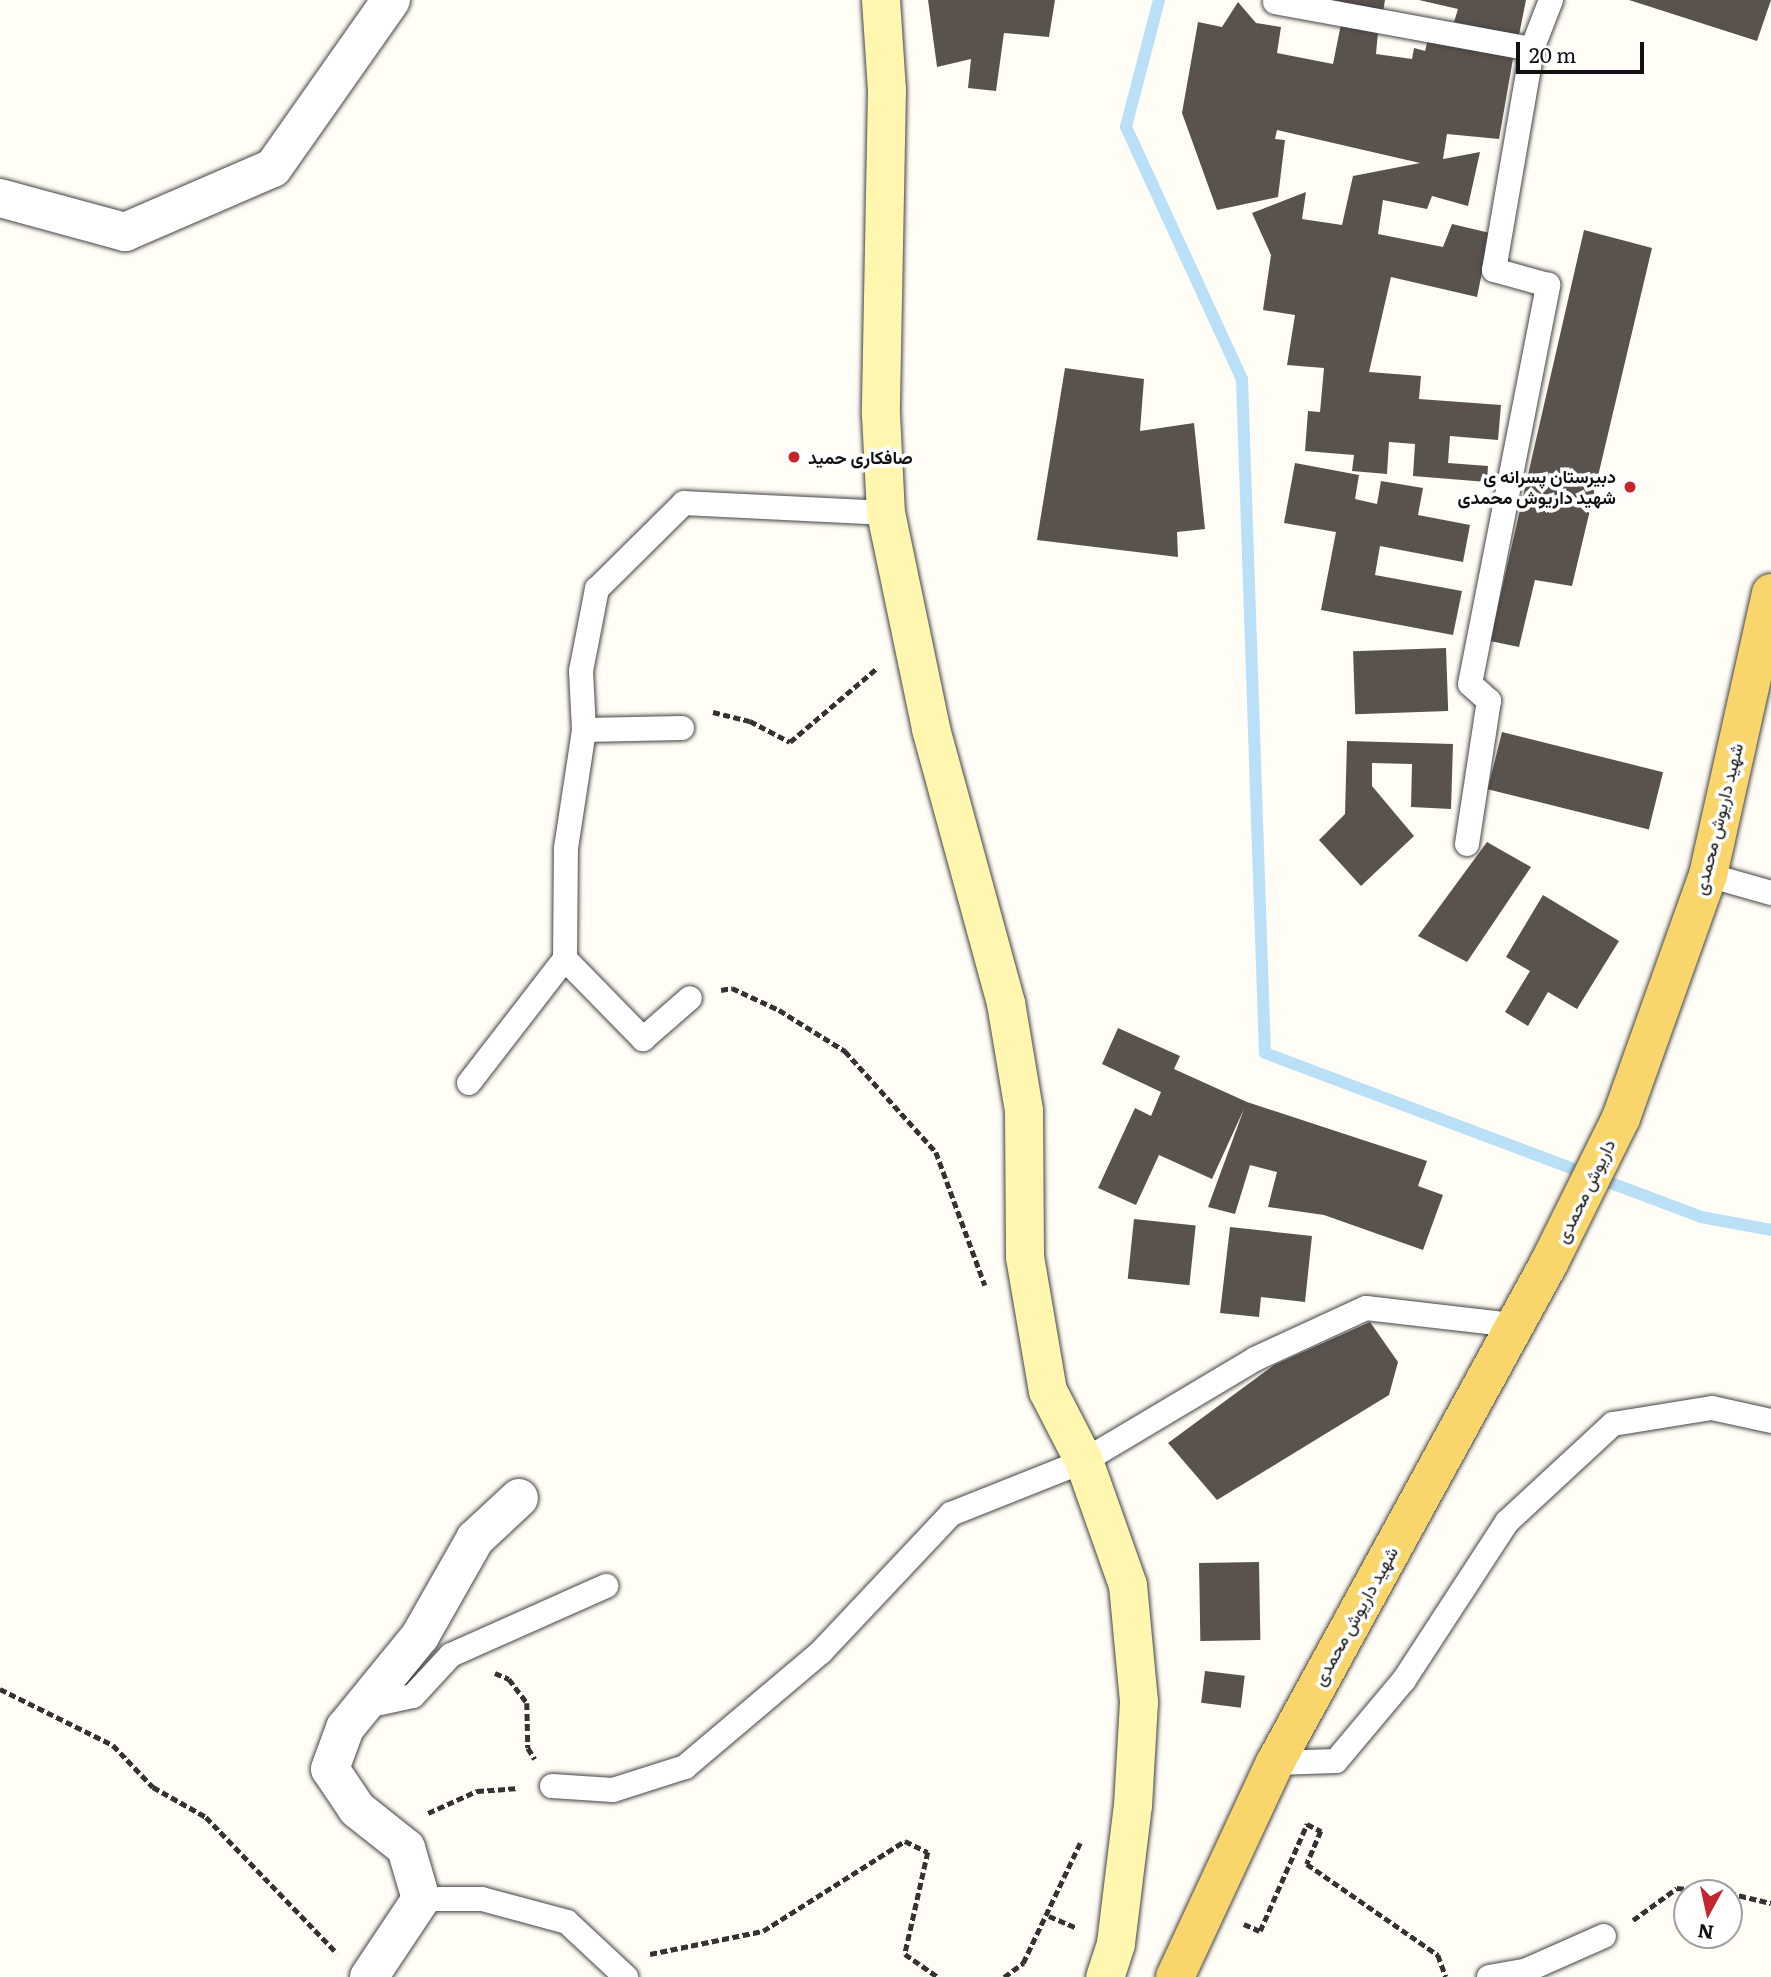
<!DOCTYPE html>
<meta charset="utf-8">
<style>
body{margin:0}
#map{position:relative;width:1771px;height:1977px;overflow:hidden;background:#fffdf5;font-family:Literata,Vazirmatn,serif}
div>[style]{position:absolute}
.stream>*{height:12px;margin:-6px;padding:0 6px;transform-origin:6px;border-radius:6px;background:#b9e0f7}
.building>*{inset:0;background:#5a524d;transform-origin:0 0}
.path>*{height:4.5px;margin-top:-2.25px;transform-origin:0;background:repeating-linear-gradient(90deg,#333 0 7px,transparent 0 10.5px)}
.roads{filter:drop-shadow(0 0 2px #444) drop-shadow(0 0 2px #444)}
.service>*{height:24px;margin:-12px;padding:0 12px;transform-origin:12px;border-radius:12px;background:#fff}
.minor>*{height:38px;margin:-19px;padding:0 19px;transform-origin:19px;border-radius:19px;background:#fff}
.secondary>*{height:38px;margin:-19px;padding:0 19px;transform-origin:19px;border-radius:19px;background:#fff6b0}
.primary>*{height:38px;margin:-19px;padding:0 19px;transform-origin:19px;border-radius:19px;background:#f9d66b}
.dots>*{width:19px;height:19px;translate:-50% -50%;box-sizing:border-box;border:4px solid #fff;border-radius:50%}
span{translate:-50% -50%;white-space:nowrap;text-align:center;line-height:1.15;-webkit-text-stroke:7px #fff;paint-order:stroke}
.poi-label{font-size:18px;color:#111;font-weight:700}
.left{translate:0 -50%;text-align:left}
.right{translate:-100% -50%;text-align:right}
.street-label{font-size:18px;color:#111}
.north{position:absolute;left:1673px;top:1879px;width:70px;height:70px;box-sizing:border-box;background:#fff;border:2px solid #a0a0a0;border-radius:50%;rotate:188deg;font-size:19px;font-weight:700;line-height:28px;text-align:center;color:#111}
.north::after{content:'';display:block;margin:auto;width:24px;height:32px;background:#c4262e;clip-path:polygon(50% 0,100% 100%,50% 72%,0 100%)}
.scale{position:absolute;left:1516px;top:42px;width:128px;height:32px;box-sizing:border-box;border:4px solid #111;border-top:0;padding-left:9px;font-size:21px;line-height:24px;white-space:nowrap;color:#111;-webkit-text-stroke:5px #fff;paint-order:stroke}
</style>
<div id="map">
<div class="stream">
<i style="left:1159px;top:0;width:131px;rotate:104.6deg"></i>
<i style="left:1126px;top:127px;width:277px;rotate:65.3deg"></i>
<i style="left:1242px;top:379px;width:674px;rotate:88.05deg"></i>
<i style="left:1265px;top:1053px;width:466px;rotate:20.6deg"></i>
<i style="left:1701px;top:1217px;width:71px;rotate:10.5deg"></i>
</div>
<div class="building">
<i style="clip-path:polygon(928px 0,1055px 0,1049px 37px,1004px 33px,996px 91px,968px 88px,971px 59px,937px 67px)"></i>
<i style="clip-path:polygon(1329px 0,1385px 0,1383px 12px)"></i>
<i style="clip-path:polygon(1419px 0,1526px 0,1519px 35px,1454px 22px,1458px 9px)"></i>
<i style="clip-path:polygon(1629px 0,1771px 0,1757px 41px)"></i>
<i style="clip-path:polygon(1238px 2px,1256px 23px,1281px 27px,1277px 53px,1333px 64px,1341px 24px,1378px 32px,1376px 54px,1412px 59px,1414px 48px,1425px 51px,1428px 40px,1514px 53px,1499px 139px,1447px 134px,1443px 159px,1480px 152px,1468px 206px,1432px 196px,1427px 209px,1383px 200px,1378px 234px,1443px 247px,1452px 224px,1490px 233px,1477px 297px,1391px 277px,1369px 372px,1421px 376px,1419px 399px,1501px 405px,1498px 440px,1450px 436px,1448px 463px,1488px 466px,1487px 482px,1413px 476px,1415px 444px,1389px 442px,1387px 474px,1352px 471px,1354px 455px,1305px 451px,1308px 411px,1320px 412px,1324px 368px,1287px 365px,1295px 315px,1263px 310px,1271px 255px,1252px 213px,1306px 192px,1302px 219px,1342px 225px,1353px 176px,1420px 163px,1277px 130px,1275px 139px,1285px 140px,1278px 197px,1217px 210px,1182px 113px,1198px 22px,1222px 27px)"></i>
<i style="clip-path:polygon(1584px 230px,1652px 248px,1572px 586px,1535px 580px,1519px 647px,1490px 641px)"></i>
<i style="clip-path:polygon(1065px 368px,1144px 379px,1140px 431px,1194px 423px,1205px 529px,1177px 532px,1178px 557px,1037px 540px)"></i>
<i style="clip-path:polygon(1295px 463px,1359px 475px,1355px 499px,1377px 504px,1381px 481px,1423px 488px,1418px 515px,1470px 525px,1463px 562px,1380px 546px,1375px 575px,1462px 591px,1453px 635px,1321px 610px,1336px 532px,1284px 523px)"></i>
<i style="left:1446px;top:648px;width:63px;height:93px;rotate:88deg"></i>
<i style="left:1502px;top:732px;width:166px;height:59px;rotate:14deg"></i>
<i style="clip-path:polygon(1347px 741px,1453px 744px,1451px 809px,1411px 807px,1412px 764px,1372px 763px,1372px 786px,1414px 836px,1361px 886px,1319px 840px,1345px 814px)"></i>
<i style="clip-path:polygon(1487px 842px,1531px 867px,1467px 962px,1418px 936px)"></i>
<i style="clip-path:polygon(1543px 895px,1619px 941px,1577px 1009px,1548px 992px,1528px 1026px,1505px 1012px,1530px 971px,1506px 957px)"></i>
<i style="clip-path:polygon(1118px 1028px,1180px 1056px,1174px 1069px,1247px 1102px,1427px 1161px,1418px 1186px,1443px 1195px,1423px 1250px,1324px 1215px,1268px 1207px,1277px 1172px,1250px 1165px,1235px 1214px,1208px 1207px,1244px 1109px,1212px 1179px,1159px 1155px,1136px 1205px,1098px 1188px,1135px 1108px,1151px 1116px,1161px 1092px,1102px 1064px)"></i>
<i style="left:1134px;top:1219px;width:62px;height:60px;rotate:6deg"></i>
<i style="clip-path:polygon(1230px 1227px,1312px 1236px,1305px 1302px,1261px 1297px,1259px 1317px,1220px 1313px)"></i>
<i style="clip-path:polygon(1370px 1322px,1398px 1362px,1389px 1395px,1217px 1500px,1168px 1443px,1274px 1365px)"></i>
<i style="left:1259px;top:1562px;width:78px;height:60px;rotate:89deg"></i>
<i style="left:1205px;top:1671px;width:40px;height:32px;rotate:7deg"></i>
</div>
<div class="path">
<i style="left:713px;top:712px;width:38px;rotate:14deg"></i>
<i style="left:750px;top:721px;width:45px;rotate:27.7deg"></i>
<i style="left:790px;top:742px;width:114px;rotate:-40.4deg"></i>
<i style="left:721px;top:990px;width:11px;rotate:-10deg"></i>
<i style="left:732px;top:988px;width:52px;rotate:25.1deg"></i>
<i style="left:779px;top:1010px;width:78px;rotate:31.8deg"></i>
<i style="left:845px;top:1051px;width:136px;rotate:48deg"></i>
<i style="left:936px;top:1152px;width:142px;rotate:69.8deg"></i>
<i style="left:495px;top:1673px;width:15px;rotate:23deg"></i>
<i style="left:509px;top:1679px;width:30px;rotate:53deg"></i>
<i style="left:527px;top:1703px;width:45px;rotate:88.7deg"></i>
<i style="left:528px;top:1748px;width:13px;rotate:58deg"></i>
<i style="left:0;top:1689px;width:126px;rotate:26.4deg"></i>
<i style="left:113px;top:1745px;width:58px;rotate:46.4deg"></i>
<i style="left:153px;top:1787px;width:61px;rotate:29.5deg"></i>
<i style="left:206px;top:1817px;width:189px;rotate:46.1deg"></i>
<i style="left:428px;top:1813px;width:54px;rotate:-24.2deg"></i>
<i style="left:477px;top:1791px;width:42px;rotate:-4.1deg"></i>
<i style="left:1729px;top:1893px;width:43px;rotate:13.4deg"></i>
<i style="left:1049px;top:1916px;width:30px;rotate:23deg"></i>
<i style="left:1633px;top:1920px;width:54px;rotate:-36deg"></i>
<i style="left:1677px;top:1888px;width:49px;rotate:5.8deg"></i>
<i style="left:1244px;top:1924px;width:17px;rotate:24deg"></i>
<i style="left:1260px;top:1931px;width:117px;rotate:-66.3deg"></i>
<i style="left:1307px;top:1824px;width:16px;rotate:27deg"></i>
<i style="left:1321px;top:1831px;width:36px;rotate:113deg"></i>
<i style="left:1307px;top:1864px;width:160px;rotate:34.8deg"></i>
<i style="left:1438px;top:1955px;width:23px;rotate:70deg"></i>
<i style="left:650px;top:1954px;width:115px;rotate:-11.5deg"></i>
<i style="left:763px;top:1931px;width:168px;rotate:-32.4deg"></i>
<i style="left:905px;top:1841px;width:25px;rotate:26deg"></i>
<i style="left:928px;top:1852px;width:105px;rotate:102.7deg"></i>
<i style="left:905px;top:1954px;width:40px;rotate:34.9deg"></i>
<i style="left:1004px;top:1977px;width:24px;rotate:-36deg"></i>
<i style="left:1023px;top:1963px;width:133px;rotate:-64.6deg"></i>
</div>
<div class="roads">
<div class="service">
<i style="left:1275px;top:2px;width:261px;rotate:10.4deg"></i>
<i style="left:584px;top:730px;width:98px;rotate:-1.2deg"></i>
<i style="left:1467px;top:844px;width:145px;rotate:-81.3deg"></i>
<i style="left:1489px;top:701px;width:25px;rotate:-138deg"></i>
<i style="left:1470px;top:684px;width:407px;rotate:-78.9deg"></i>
<i style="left:1548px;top:285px;width:56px;rotate:-164.5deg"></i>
<i style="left:1494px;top:270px;width:224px;rotate:-80.2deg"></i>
<i style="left:1532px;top:49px;width:53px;rotate:-68.8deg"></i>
<i style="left:1708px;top:875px;width:66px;rotate:15.9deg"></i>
<i style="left:565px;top:959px;width:112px;rotate:45.7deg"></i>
<i style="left:643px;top:1039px;width:62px;rotate:-41.1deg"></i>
<i style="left:469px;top:1083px;width:157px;rotate:-52.3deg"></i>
<i style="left:565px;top:959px;width:111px;rotate:-89.5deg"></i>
<i style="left:566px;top:848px;width:119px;rotate:-81.3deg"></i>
<i style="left:584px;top:730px;width:59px;rotate:-92.9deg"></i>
<i style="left:581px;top:671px;width:84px;rotate:-79deg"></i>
<i style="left:597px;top:589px;width:122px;rotate:-44.7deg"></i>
<i style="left:684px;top:503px;width:202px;rotate:2.8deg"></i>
<i style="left:362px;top:1707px;width:52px;rotate:-12.2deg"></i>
<i style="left:413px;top:1696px;width:56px;rotate:-47.2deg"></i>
<i style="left:451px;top:1655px;width:170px;rotate:-24deg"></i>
<i style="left:1275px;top:1763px;width:61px;rotate:-1.9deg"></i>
<i style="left:1336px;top:1761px;width:106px;rotate:-50deg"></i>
<i style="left:1404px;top:1680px;width:189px;rotate:-56.9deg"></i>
<i style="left:1507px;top:1522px;width:144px;rotate:-42.8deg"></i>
<i style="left:1613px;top:1424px;width:100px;rotate:-9.2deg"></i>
<i style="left:1712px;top:1408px;width:60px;rotate:12.4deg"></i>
<i style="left:552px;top:1786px;width:61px;rotate:3.8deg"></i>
<i style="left:613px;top:1790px;width:76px;rotate:-17.7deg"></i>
<i style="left:685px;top:1767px;width:178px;rotate:-40.2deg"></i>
<i style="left:821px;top:1652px;width:190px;rotate:-46.7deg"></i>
<i style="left:951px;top:1514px;width:143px;rotate:-21.7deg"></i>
<i style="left:1084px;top:1461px;width:199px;rotate:-30.8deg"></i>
<i style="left:1255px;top:1359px;width:122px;rotate:-24.7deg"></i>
<i style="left:1366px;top:1308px;width:149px;rotate:6.6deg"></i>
<i style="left:421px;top:1899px;width:61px"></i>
<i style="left:482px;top:1899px;width:88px;rotate:15.1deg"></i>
<i style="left:567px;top:1922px;width:81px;rotate:43deg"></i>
<i style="left:1489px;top:1977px;width:39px;rotate:-10deg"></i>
<i style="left:1527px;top:1970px;width:84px;rotate:-23.8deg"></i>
</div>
<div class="minor">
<i style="left:0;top:198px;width:130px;rotate:15.2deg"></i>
<i style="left:125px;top:232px;width:161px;rotate:-23.4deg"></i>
<i style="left:273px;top:168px;width:205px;rotate:-54.9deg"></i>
<i style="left:369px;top:1977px;width:94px;rotate:-56.3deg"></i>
<i style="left:421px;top:1899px;width:53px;rotate:-106.4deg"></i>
<i style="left:406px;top:1848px;width:63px;rotate:-141.5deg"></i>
<i style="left:357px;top:1809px;width:48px;rotate:-124deg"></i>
<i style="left:330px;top:1769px;width:44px;rotate:-69.9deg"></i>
<i style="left:345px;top:1728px;width:119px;rotate:-50.8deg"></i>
<i style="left:420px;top:1636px;width:112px;rotate:-60.4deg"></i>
<i style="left:475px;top:1539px;width:60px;rotate:-43deg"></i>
</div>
<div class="secondary">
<i style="left:881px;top:0;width:90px;rotate:86.2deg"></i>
<i style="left:887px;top:90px;width:325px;rotate:91.1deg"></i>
<i style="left:881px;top:415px;width:98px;rotate:87.1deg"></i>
<i style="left:886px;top:513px;width:221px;rotate:78.2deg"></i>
<i style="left:931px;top:729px;width:284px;rotate:74.7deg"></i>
<i style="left:1006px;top:1003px;width:109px;rotate:80.5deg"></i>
<i style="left:1024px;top:1111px;width:146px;rotate:89.6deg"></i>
<i style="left:1025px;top:1257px;width:136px;rotate:80.3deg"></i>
<i style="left:1048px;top:1391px;width:79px;rotate:62.8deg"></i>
<i style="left:1084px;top:1461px;width:132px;rotate:70.5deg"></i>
<i style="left:1128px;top:1585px;width:118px;rotate:84.6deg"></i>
<i style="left:1139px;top:1702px;width:103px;rotate:93.3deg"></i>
<i style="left:1133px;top:1805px;width:140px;rotate:97deg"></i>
<i style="left:1116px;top:1944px;width:35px;rotate:108deg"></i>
</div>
<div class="primary">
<i style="left:1175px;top:1977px;width:236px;rotate:-65deg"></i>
<i style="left:1275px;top:1763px;width:570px;rotate:-61.28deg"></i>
<i style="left:1549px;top:1263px;width:162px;rotate:-63.6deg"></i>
<i style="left:1621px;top:1118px;width:258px;rotate:-70.3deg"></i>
<i style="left:1708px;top:875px;width:289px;rotate:-77.4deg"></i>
</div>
</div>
<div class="dots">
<i style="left:794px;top:457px;background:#c4262e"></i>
<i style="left:1630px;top:487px;background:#c4262e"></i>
</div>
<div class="poi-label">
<span class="left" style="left:808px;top:457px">صافکاری حمید</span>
<span class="right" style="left:1616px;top:487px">دبیرستان پسرانه ی<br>شهید داریوش محمدی</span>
</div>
<div class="street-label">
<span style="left:1718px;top:819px;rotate:-76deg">شهید داریوش محمدی</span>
<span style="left:1585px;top:1191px;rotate:-64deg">داریوش محمدی</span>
<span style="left:1355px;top:1616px;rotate:-61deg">شهید داریوش محمدی</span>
</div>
<div class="north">N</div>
<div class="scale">20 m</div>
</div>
